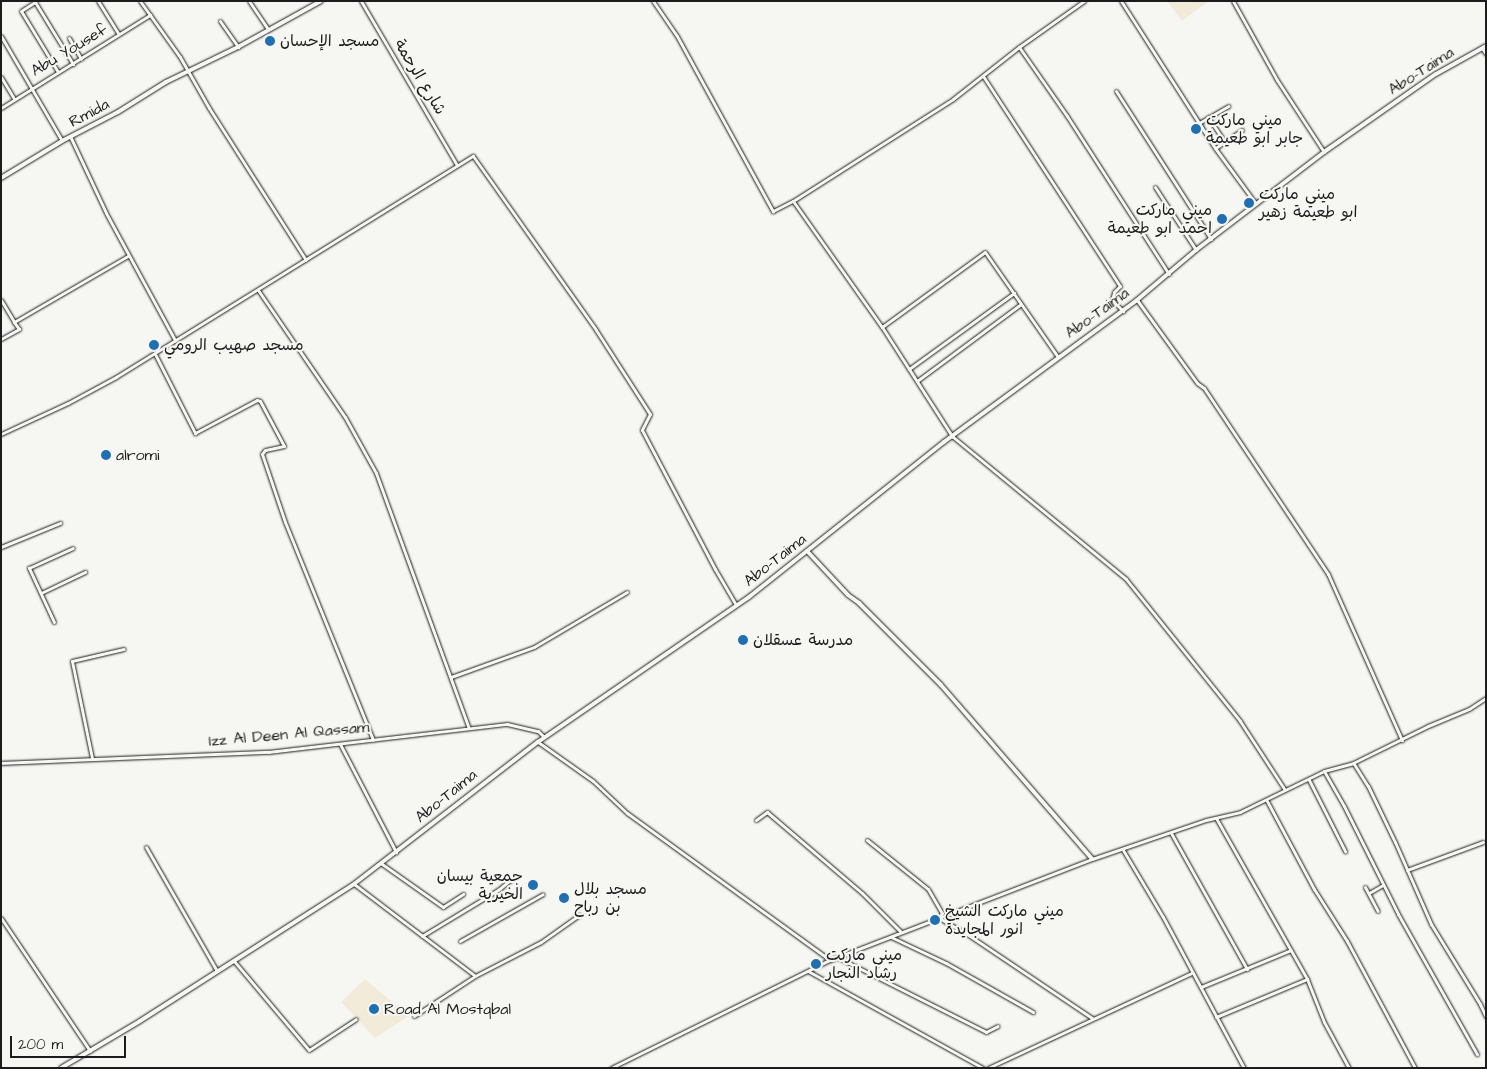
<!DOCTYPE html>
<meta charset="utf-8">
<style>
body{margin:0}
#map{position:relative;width:1487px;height:1069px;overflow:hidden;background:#f6f6f2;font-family:"Architects Daughter","Playpen Sans Arabic",sans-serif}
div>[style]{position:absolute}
.built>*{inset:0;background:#f2ebd9}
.roads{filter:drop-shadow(0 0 1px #1c1c1c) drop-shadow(0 0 1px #1c1c1c)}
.minor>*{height:3px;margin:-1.5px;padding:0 1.5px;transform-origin:1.5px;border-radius:1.5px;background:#f6f6f2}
.tertiary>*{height:4px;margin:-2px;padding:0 2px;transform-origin:2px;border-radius:2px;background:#f6f6f2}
.dots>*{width:14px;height:14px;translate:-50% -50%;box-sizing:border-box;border:2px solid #f6f6f2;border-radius:50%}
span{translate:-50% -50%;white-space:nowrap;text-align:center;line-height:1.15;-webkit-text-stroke:4px #f6f6f2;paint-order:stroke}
.poi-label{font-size:16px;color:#1c1c1c}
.left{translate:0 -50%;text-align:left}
.right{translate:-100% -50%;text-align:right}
.street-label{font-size:16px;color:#1c1c1c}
.frame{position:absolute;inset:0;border:2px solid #1c1c1c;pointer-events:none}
.scale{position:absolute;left:10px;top:1036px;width:116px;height:22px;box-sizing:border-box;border:2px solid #1c1c1c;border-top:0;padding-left:6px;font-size:15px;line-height:18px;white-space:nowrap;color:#1c1c1c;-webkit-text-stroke:4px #f6f6f2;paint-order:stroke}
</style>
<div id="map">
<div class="built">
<i style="clip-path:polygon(1167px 1px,1209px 1px,1182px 21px)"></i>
<i style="clip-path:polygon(365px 979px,409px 1016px,375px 1038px,341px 1002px)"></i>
</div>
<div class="roads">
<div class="minor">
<i style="left:98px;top:1px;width:39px;rotate:58deg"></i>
<i style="left:140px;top:1px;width:69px;rotate:54.5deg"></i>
<i style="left:180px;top:57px;width:59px;rotate:60.4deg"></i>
<i style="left:209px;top:108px;width:180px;rotate:57.5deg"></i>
<i style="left:249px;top:1px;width:34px;rotate:56deg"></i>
<i style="left:361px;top:1px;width:190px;rotate:59.7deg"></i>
<i style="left:653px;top:1px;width:42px;rotate:55.6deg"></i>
<i style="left:677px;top:36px;width:200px;rotate:61.3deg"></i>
<i style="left:773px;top:211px;width:22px;rotate:-27deg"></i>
<i style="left:793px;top:201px;width:154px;rotate:54.8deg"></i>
<i style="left:882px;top:327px;width:130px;rotate:57.3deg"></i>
<i style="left:952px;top:436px;width:225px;rotate:39.4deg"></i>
<i style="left:1126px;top:579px;width:182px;rotate:51.2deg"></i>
<i style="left:1240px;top:721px;width:82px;rotate:56.9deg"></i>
<i style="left:1121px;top:1px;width:174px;rotate:57.4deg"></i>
<i style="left:1233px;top:1px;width:90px;rotate:60.9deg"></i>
<i style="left:1277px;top:80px;width:86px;rotate:56.9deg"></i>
<i style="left:220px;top:21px;width:32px;rotate:55deg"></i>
<i style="left:1px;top:36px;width:121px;rotate:59.8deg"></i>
<i style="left:69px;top:38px;width:24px;rotate:60deg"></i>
<i style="left:1019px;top:47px;width:84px;rotate:55.2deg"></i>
<i style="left:1067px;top:116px;width:188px;rotate:57.2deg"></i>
<i style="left:1482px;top:48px;width:7px;rotate:56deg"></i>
<i style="left:58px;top:72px;width:71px;rotate:-121.2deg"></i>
<i style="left:21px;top:11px;width:17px;rotate:-33deg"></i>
<i style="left:35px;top:2px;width:73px;rotate:58.5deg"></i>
<i style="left:983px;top:76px;width:251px;rotate:56.9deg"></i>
<i style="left:1120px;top:286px;width:8px;rotate:135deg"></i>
<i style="left:1114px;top:292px;width:8px;rotate:104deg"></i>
<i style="left:1112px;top:300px;width:16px;rotate:45deg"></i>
<i style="left:1px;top:77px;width:26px;rotate:59deg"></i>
<i style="left:1116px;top:91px;width:176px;rotate:57.3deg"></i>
<i style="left:1px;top:108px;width:176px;rotate:-32deg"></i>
<i style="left:1208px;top:117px;width:29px;rotate:56deg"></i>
<i style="left:1199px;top:123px;width:34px;rotate:-30deg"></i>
<i style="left:1242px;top:130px;width:32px;rotate:146deg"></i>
<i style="left:1215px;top:148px;width:69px;rotate:53.8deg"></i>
<i style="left:70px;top:136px;width:85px;rotate:64.9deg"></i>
<i style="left:106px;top:213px;width:145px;rotate:61.5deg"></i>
<i style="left:1155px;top:187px;width:75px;rotate:56.9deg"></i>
<i style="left:793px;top:201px;width:190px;rotate:-32.5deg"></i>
<i style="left:953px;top:99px;width:84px;rotate:-38.2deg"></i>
<i style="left:1019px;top:47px;width:80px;rotate:-35.3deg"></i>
<i style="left:258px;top:290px;width:154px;rotate:55.6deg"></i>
<i style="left:345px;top:417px;width:64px;rotate:61deg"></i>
<i style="left:376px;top:473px;width:271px;rotate:70deg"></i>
<i style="left:1px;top:300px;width:26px;rotate:59deg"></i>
<i style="left:14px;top:322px;width:132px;rotate:-30.1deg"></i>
<i style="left:1137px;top:300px;width:102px;rotate:54.1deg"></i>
<i style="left:1197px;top:383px;width:9px;rotate:36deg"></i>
<i style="left:1204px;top:388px;width:224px;rotate:56.3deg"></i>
<i style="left:1328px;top:574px;width:182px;rotate:66deg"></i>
<i style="left:882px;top:327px;width:127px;rotate:-36.1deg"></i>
<i style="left:985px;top:252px;width:128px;rotate:55.2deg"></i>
<i style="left:1px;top:339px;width:21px;rotate:-29deg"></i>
<i style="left:19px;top:329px;width:9px;rotate:-126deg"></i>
<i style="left:155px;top:354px;width:89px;rotate:63.1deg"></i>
<i style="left:195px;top:433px;width:70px;rotate:-28deg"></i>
<i style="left:257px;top:400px;width:3px;rotate:18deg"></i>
<i style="left:260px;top:401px;width:51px;rotate:61.9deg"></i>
<i style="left:284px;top:446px;width:19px;rotate:168deg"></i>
<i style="left:265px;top:450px;width:5px;rotate:127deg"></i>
<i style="left:262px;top:454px;width:72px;rotate:71.3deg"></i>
<i style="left:285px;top:522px;width:235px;rotate:68deg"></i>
<i style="left:909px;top:369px;width:130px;rotate:-35.9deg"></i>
<i style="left:917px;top:381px;width:129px;rotate:-36.5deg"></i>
<i style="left:1px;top:434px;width:74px;rotate:-24.8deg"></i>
<i style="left:68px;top:403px;width:55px;rotate:-28.4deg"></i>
<i style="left:116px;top:377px;width:420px;rotate:-31.8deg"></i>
<i style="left:473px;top:156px;width:213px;rotate:54.7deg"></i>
<i style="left:596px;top:330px;width:100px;rotate:57.3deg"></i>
<i style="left:650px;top:414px;width:18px;rotate:117deg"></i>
<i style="left:642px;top:430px;width:157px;rotate:62.3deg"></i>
<i style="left:715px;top:569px;width:42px;rotate:59.7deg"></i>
<i style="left:1px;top:547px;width:64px;rotate:-22.1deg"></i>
<i style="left:41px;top:593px;width:49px;rotate:-25.5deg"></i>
<i style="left:54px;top:622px;width:60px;rotate:-114.8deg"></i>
<i style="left:29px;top:568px;width:48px;rotate:-24.4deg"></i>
<i style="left:451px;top:677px;width:88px;rotate:-19.9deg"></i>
<i style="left:534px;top:647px;width:108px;rotate:-30.6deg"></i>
<i style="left:538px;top:742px;width:67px;rotate:35.3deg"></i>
<i style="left:593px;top:781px;width:47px;rotate:43.3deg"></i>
<i style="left:627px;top:813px;width:251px;rotate:35.9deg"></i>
<i style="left:340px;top:744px;width:122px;rotate:62.6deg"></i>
<i style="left:92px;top:758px;width:99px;rotate:-101.7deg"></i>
<i style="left:72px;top:661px;width:53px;rotate:-13deg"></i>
<i style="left:1px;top:763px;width:267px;rotate:-2.4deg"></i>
<i style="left:268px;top:752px;width:241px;rotate:-6.7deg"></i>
<i style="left:507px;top:724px;width:32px;rotate:13deg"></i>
<i style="left:538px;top:731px;width:8px;rotate:45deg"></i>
<i style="left:1354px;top:764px;width:26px;rotate:58deg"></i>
<i style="left:1368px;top:786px;width:62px;rotate:64.3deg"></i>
<i style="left:1395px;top:842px;width:90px;rotate:66.3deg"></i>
<i style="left:1431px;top:924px;width:94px;rotate:58.5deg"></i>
<i style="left:1480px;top:1004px;width:14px;rotate:65deg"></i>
<i style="left:1324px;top:771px;width:40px;rotate:60.3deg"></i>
<i style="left:1344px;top:806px;width:121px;rotate:63.4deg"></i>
<i style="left:1398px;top:914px;width:161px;rotate:60.6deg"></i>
<i style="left:1309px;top:780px;width:80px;rotate:63.1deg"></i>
<i style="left:1267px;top:801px;width:100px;rotate:61.9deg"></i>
<i style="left:1314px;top:889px;width:62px;rotate:57.6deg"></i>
<i style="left:1347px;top:941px;width:144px;rotate:61.8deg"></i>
<i style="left:1216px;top:818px;width:185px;rotate:60.5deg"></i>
<i style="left:1307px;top:979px;width:46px;rotate:68.4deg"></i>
<i style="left:1324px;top:1022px;width:52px;rotate:61.5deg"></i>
<i style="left:756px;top:820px;width:14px;rotate:-36deg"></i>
<i style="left:767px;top:812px;width:125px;rotate:40.5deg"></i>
<i style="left:862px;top:893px;width:55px;rotate:45deg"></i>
<i style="left:1171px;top:833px;width:156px;rotate:60.8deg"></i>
<i style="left:867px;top:840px;width:78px;rotate:38.8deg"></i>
<i style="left:928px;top:889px;width:28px;rotate:60deg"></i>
<i style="left:942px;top:913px;width:6px;rotate:121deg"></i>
<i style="left:939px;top:918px;width:32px;rotate:30deg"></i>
<i style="left:967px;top:934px;width:151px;rotate:33.9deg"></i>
<i style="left:146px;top:847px;width:143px;rotate:60.2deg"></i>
<i style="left:1123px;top:850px;width:78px;rotate:59.2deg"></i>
<i style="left:1163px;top:917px;width:171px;rotate:61.8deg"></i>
<i style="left:382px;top:864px;width:75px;rotate:35.2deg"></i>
<i style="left:443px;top:907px;width:24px;rotate:-33deg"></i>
<i style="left:1407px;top:870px;width:81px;rotate:-20.2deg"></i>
<i style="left:354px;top:884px;width:152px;rotate:37.2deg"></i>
<i style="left:1365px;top:887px;width:27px;rotate:62deg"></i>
<i style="left:1369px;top:893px;width:16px;rotate:-30deg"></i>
<i style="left:1px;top:918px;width:160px;rotate:56.2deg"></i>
<i style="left:422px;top:936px;width:89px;rotate:-31.2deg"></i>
<i style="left:498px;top:890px;width:22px;rotate:-39deg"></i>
<i style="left:891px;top:937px;width:61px;rotate:25.3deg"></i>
<i style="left:946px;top:963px;width:100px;rotate:29.4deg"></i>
<i style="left:460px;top:941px;width:95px;rotate:-29.5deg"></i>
<i style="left:839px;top:958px;width:165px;rotate:26.7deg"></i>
<i style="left:986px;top:1032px;width:13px;rotate:-27deg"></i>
<i style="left:234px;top:961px;width:116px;rotate:49.9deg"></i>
<i style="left:309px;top:1050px;width:56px;rotate:-33.4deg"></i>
<i style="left:808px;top:971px;width:200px;rotate:29deg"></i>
<i style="left:1201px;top:987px;width:97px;rotate:-22.3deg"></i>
<i style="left:414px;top:1016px;width:73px;rotate:-33.3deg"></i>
<i style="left:475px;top:976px;width:74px;rotate:-27.3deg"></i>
<i style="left:541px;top:942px;width:47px;rotate:-35.4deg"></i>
<i style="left:1216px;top:1017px;width:99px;rotate:-22.7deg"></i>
<i style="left:611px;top:1068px;width:244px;rotate:-26.3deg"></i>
<i style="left:830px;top:960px;width:281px;rotate:-21.1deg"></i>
<i style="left:1092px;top:859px;width:120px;rotate:-18.9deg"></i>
<i style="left:1206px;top:820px;width:35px;rotate:-13deg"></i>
<i style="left:1240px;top:812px;width:93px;rotate:-26deg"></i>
<i style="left:1324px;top:771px;width:30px;rotate:-15deg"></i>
<i style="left:1353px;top:763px;width:84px;rotate:-26.3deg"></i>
<i style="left:1428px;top:726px;width:44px;rotate:-22.5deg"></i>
<i style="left:1469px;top:709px;width:20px;rotate:-33deg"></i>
<i style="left:988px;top:1068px;width:225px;rotate:-25deg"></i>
</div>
<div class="tertiary">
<i style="left:1px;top:178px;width:71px;rotate:-31.2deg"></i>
<i style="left:62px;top:141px;width:63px;rotate:-27.4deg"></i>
<i style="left:118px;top:112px;width:57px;rotate:-32deg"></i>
<i style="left:166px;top:82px;width:80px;rotate:-25.9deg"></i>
<i style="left:238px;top:47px;width:95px;rotate:-29deg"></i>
<i style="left:807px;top:551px;width:60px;rotate:47deg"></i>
<i style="left:848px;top:595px;width:14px;rotate:36deg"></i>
<i style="left:859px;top:603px;width:116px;rotate:45deg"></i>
<i style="left:941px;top:685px;width:230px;rotate:49deg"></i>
<i style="left:61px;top:1068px;width:92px;rotate:-30.7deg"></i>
<i style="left:140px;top:1021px;width:254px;rotate:-32.6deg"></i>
<i style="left:354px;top:884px;width:232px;rotate:-37.7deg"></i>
<i style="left:538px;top:742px;width:256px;rotate:-34.5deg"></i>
<i style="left:749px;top:597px;width:249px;rotate:-38.5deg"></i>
<i style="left:944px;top:442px;width:240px;rotate:-36.3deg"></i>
<i style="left:1137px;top:300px;width:77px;rotate:-40.3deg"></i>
<i style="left:1196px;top:250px;width:161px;rotate:-37.4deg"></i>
<i style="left:1324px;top:152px;width:136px;rotate:-34.9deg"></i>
<i style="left:1436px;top:74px;width:57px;rotate:-29.2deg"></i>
</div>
</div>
<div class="dots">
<i style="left:270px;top:41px;background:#1f6fb2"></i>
<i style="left:1196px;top:129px;background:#1f6fb2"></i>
<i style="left:1249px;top:203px;background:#1f6fb2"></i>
<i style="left:1222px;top:219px;background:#1f6fb2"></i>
<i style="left:154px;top:345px;background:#1f6fb2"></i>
<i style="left:106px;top:455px;background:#1f6fb2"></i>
<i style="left:743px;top:640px;background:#1f6fb2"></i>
<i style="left:533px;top:885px;background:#1f6fb2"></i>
<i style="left:564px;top:898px;background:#1f6fb2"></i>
<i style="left:935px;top:920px;background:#1f6fb2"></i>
<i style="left:816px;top:964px;background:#1f6fb2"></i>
<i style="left:374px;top:1009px;background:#1f6fb2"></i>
</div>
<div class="poi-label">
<span class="left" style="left:280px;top:41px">مسجد الإحسان</span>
<span class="left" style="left:1206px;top:129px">ميني ماركت<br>جابر ابو طعيمة</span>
<span class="left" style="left:1259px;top:203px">ميني ماركت<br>ابو طعيمة زهير</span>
<span class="right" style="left:1212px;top:219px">ميني ماركت<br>احمد ابو طعيمة</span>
<span class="left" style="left:164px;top:345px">مسجد صهيب الرومي</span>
<span class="left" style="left:116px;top:455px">alromi</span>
<span class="left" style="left:753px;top:640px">مدرسة عسقلان</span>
<span class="right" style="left:523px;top:885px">جمعية بيسان<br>الخيرية</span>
<span class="left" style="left:574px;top:898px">مسجد بلال<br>بن رباح</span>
<span class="left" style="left:945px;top:920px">ميني ماركت الشيخ<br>انور المجايدة</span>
<span class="left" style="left:826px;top:964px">ميني ماركت<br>رشاد النجار</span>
<span class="left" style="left:384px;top:1009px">Road Al Mostqbal</span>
</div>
<div class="street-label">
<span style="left:69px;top:50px;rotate:-31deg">Abu Yousef</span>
<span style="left:1421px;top:71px;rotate:-33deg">Abo-Taima</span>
<span style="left:420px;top:77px;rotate:59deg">شارع الرحمة</span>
<span style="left:89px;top:113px;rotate:-28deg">Rmida</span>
<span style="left:1097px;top:313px;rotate:-36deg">Abo-Taima</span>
<span style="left:775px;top:560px;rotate:-38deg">Abo-Taima</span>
<span style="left:289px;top:734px;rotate:-5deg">Izz Al Deen Al Qassam</span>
<span style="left:446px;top:796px;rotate:-39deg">Abo-Taima</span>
</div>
<div class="frame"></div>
<div class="scale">200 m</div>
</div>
